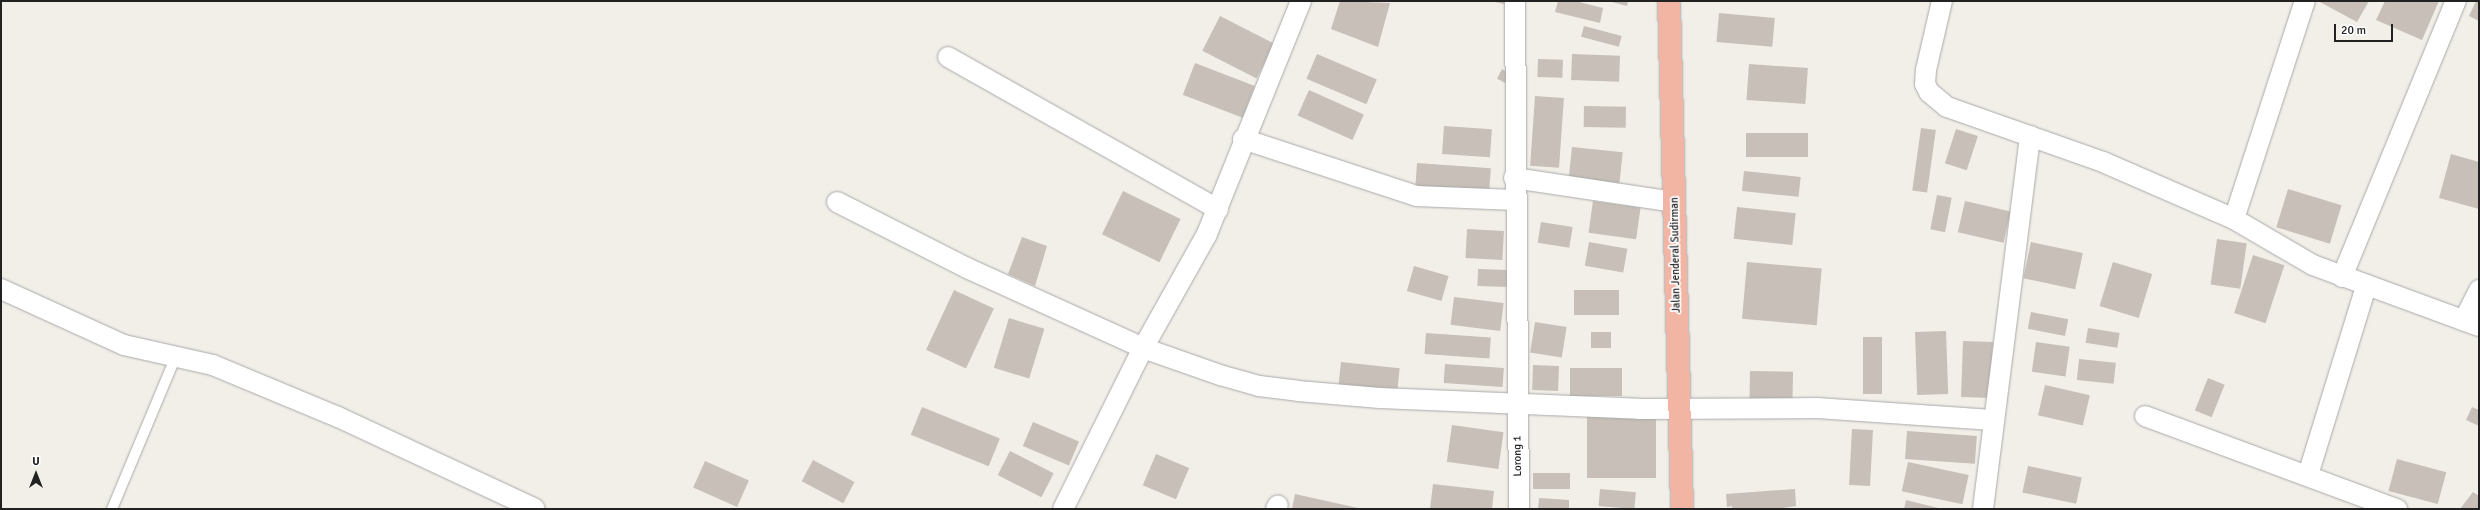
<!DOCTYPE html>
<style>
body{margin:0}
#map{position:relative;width:2480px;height:510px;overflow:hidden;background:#f2efe9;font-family:Signika,sans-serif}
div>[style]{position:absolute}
.building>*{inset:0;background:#c7bfb8;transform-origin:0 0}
.roads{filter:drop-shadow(0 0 1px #a9a9a9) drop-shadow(0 0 1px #a9a9a9)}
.service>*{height:10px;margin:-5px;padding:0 5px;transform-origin:5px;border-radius:5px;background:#fff}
.minor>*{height:20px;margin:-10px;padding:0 10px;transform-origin:10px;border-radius:10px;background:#fff}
.trunk>*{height:22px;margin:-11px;padding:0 11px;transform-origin:11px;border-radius:11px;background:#f2b4a3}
span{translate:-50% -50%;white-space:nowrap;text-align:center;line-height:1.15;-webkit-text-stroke:3.5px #fff;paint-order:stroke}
.street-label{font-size:11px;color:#222}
.frame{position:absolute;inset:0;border:2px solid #222;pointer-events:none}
.north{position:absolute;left:16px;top:454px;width:40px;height:40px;-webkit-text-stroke:3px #fff;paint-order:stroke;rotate:0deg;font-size:11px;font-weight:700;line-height:16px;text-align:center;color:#222}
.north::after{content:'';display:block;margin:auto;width:14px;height:18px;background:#222;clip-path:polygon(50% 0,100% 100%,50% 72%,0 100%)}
.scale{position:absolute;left:2334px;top:24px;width:59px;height:18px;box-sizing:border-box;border:2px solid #222;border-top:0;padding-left:5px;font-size:12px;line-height:14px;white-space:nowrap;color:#222;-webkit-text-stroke:3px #fff;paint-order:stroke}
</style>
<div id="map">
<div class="building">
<i style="clip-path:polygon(1340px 1px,1390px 3px,1378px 47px,1331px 29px)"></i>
<i style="clip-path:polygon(1490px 1px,1509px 1px,1508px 5px)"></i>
<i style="clip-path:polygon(1558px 1px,1575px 1px,1603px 8px,1600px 23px,1555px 12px)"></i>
<i style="clip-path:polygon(1608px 1px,1628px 1px,1627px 6px)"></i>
<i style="clip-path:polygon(2318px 1px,2369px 1px,2357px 22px)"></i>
<i style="clip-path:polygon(2385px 1px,2439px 1px,2422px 40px,2376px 20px)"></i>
<i style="clip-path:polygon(2476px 1px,2479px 1px,2479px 21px,2469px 16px)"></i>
<i style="left:1719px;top:13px;width:56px;height:29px;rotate:5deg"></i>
<i style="left:1220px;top:16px;width:61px;height:39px;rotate:27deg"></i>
<i style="left:1584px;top:26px;width:39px;height:11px;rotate:15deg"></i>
<i style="left:1317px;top:54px;width:65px;height:27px;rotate:23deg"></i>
<i style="left:1572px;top:54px;width:48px;height:26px;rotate:2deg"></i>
<i style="left:1538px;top:59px;width:25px;height:18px;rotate:2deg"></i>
<i style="left:1195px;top:63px;width:64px;height:34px;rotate:21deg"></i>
<i style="left:1749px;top:64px;width:59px;height:36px;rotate:4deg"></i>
<i style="left:1502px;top:69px;width:11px;height:11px;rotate:27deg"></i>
<i style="left:1309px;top:90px;width:60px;height:28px;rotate:24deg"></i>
<i style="left:1535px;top:96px;width:29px;height:70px;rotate:4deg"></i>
<i style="left:1584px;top:106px;width:42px;height:21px;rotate:1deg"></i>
<i style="left:1444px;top:126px;width:48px;height:28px;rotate:4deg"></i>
<i style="left:1921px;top:128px;width:15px;height:63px;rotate:8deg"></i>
<i style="left:1956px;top:129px;width:23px;height:36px;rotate:18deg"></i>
<i style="left:1808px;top:133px;width:24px;height:62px;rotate:90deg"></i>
<i style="left:1572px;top:147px;width:51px;height:33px;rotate:6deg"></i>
<i style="clip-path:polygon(2451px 154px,2479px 162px,2479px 209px,2439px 198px)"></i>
<i style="left:1417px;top:163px;width:74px;height:28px;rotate:4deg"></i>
<i style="left:1744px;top:171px;width:57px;height:20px;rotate:6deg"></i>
<i style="left:2288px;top:189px;width:56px;height:40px;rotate:17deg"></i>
<i style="left:1123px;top:191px;width:64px;height:48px;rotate:26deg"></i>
<i style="left:1937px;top:195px;width:15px;height:35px;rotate:11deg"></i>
<i style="left:1593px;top:201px;width:48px;height:32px;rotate:8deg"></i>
<i style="left:1965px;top:201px;width:47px;height:32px;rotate:13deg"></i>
<i style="left:1737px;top:207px;width:59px;height:32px;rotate:6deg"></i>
<i style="left:1541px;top:222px;width:32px;height:21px;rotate:9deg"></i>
<i style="left:1467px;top:229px;width:37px;height:29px;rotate:3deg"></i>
<i style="clip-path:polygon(1022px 237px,1047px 246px,1035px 286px,1008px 274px)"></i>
<i style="left:2217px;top:239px;width:30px;height:46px;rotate:8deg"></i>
<i style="left:1589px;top:242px;width:39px;height:24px;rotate:10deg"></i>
<i style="left:2031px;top:242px;width:53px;height:37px;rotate:12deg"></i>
<i style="left:2253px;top:255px;width:33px;height:61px;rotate:18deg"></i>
<i style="left:1747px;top:262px;width:75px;height:57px;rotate:5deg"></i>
<i style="left:2113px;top:262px;width:41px;height:46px;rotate:17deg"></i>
<i style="left:1414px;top:266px;width:36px;height:26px;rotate:16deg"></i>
<i style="left:1478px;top:269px;width:30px;height:17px;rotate:2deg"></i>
<i style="left:954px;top:290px;width:44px;height:66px;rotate:25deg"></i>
<i style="left:1574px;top:290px;width:45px;height:25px"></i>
<i style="left:1454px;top:297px;width:50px;height:28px;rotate:7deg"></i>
<i style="left:2031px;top:312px;width:38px;height:17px;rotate:11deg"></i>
<i style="left:1009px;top:318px;width:37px;height:52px;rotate:17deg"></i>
<i style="left:1535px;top:322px;width:32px;height:31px;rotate:9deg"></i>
<i style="left:2088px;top:328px;width:32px;height:15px;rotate:9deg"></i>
<i style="left:1946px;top:331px;width:63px;height:31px;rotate:88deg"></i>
<i style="left:1591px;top:332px;width:20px;height:16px"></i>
<i style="left:1426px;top:333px;width:65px;height:21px;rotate:4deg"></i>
<i style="left:1863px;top:337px;width:19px;height:57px"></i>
<i style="left:1963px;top:341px;width:30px;height:56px;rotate:2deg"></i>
<i style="left:2036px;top:342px;width:34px;height:30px;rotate:8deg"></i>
<i style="left:2079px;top:359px;width:37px;height:21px;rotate:6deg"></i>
<i style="left:1341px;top:362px;width:59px;height:26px;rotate:6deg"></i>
<i style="left:1445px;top:364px;width:59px;height:19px;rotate:4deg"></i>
<i style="left:1533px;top:365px;width:26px;height:25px;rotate:2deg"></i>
<i style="left:1622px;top:368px;width:28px;height:52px;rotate:90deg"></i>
<i style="left:1750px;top:371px;width:43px;height:31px;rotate:1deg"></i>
<i style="left:2208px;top:378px;width:18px;height:35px;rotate:22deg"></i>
<i style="left:2045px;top:385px;width:46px;height:31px;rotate:13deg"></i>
<i style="left:922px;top:407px;width:84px;height:30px;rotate:22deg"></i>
<i style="clip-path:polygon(2472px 407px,2479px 410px,2479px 426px,2466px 420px)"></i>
<i style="left:1587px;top:414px;width:69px;height:64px"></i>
<i style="left:1033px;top:422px;width:50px;height:26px;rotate:23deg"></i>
<i style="left:1452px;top:425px;width:52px;height:37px;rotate:8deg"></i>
<i style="left:1852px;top:429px;width:21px;height:56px;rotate:3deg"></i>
<i style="left:1907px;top:431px;width:70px;height:28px;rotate:4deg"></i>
<i style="left:1010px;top:451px;width:49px;height:27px;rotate:27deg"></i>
<i style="left:1156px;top:454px;width:36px;height:34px;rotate:23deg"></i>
<i style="left:2397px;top:459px;width:51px;height:33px;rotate:15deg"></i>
<i style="left:813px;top:460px;width:47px;height:24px;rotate:28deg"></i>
<i style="left:705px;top:461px;width:48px;height:29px;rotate:24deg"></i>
<i style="left:1908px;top:462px;width:62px;height:30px;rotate:12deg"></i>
<i style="left:2028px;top:466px;width:55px;height:27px;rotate:12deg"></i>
<i style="left:1533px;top:473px;width:37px;height:16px"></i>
<i style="clip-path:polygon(1433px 484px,1494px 491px,1492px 509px,1430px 509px)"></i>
<i style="left:1600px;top:489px;width:36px;height:17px;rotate:5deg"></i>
<i style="clip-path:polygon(1795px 489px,1796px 506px,1777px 509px,1732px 509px,1732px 506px,1727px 507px,1726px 494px)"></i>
<i style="clip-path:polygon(2473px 492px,2479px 496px,2479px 509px,2460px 509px)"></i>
<i style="clip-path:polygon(1295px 494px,1358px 508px,1358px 509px,1292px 509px)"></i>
<i style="clip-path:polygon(1539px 498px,1569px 500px,1569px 509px,1538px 509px)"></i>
<i style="clip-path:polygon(1906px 500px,1938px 508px,1938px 509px,1904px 509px)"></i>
</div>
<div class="roads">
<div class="service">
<i style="left:112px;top:509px;width:166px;rotate:-67.3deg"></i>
</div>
<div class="minor">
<i style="left:1301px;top:1px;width:251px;rotate:112deg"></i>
<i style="left:1207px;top:234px;width:131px;rotate:119.3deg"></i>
<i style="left:1143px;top:348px;width:82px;rotate:19.3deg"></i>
<i style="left:1220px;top:375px;width:41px;rotate:15.8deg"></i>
<i style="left:1259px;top:386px;width:39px;rotate:7deg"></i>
<i style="left:1298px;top:391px;width:82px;rotate:4.9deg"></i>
<i style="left:1380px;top:398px;width:259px;rotate:2.4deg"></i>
<i style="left:1639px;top:409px;width:178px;rotate:-0.3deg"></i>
<i style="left:1817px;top:408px;width:176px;rotate:3.9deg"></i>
<i style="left:1515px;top:1px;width:508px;rotate:89.55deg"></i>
<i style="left:1942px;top:1px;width:71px;rotate:103.1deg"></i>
<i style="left:1926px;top:70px;width:14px;rotate:94deg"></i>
<i style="left:1925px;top:84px;width:9px;rotate:63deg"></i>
<i style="left:1929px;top:92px;width:23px;rotate:40deg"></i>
<i style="left:1947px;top:107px;width:165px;rotate:19.4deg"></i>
<i style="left:2103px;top:162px;width:143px;rotate:23.5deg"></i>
<i style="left:2234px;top:219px;width:91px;rotate:30.2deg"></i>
<i style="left:2313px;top:265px;width:177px;rotate:20.2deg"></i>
<i style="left:948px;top:57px;width:310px;rotate:29.4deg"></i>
<i style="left:1243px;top:139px;width:182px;rotate:18.2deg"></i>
<i style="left:1416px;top:196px;width:99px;rotate:2.3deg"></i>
<i style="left:1514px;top:178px;width:163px;rotate:8.5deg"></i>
<i style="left:837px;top:202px;width:146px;rotate:26.9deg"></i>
<i style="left:967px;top:268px;width:193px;rotate:24.4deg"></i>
<i style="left:1143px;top:348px;width:180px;rotate:116.4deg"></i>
<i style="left:2234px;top:219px;width:229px;rotate:-72deg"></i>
<i style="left:2342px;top:277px;width:299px;rotate:-67.6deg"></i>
<i style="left:1px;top:289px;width:135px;rotate:24.5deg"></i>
<i style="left:124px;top:345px;width:91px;rotate:12.7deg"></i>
<i style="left:213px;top:365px;width:135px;rotate:22.6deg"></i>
<i style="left:338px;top:417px;width:217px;rotate:25deg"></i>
<i style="left:2464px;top:320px;width:34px;rotate:-63deg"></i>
<i style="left:2145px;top:416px;width:269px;rotate:20.3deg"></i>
<i style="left:2308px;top:475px;width:198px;rotate:-72.9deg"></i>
<i style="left:1276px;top:509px;width:4px;rotate:-63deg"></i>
<i style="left:1983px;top:509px;width:376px;rotate:-82.8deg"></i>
</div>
<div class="trunk">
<i style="left:1669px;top:1px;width:508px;rotate:88.53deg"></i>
</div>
</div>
<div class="street-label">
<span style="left:1676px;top:255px;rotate:-91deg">Jalan Jenderal Sudirman</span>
<span style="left:1518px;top:456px;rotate:-91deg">Lorong 1</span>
</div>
<div class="frame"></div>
<div class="north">U</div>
<div class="scale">20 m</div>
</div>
